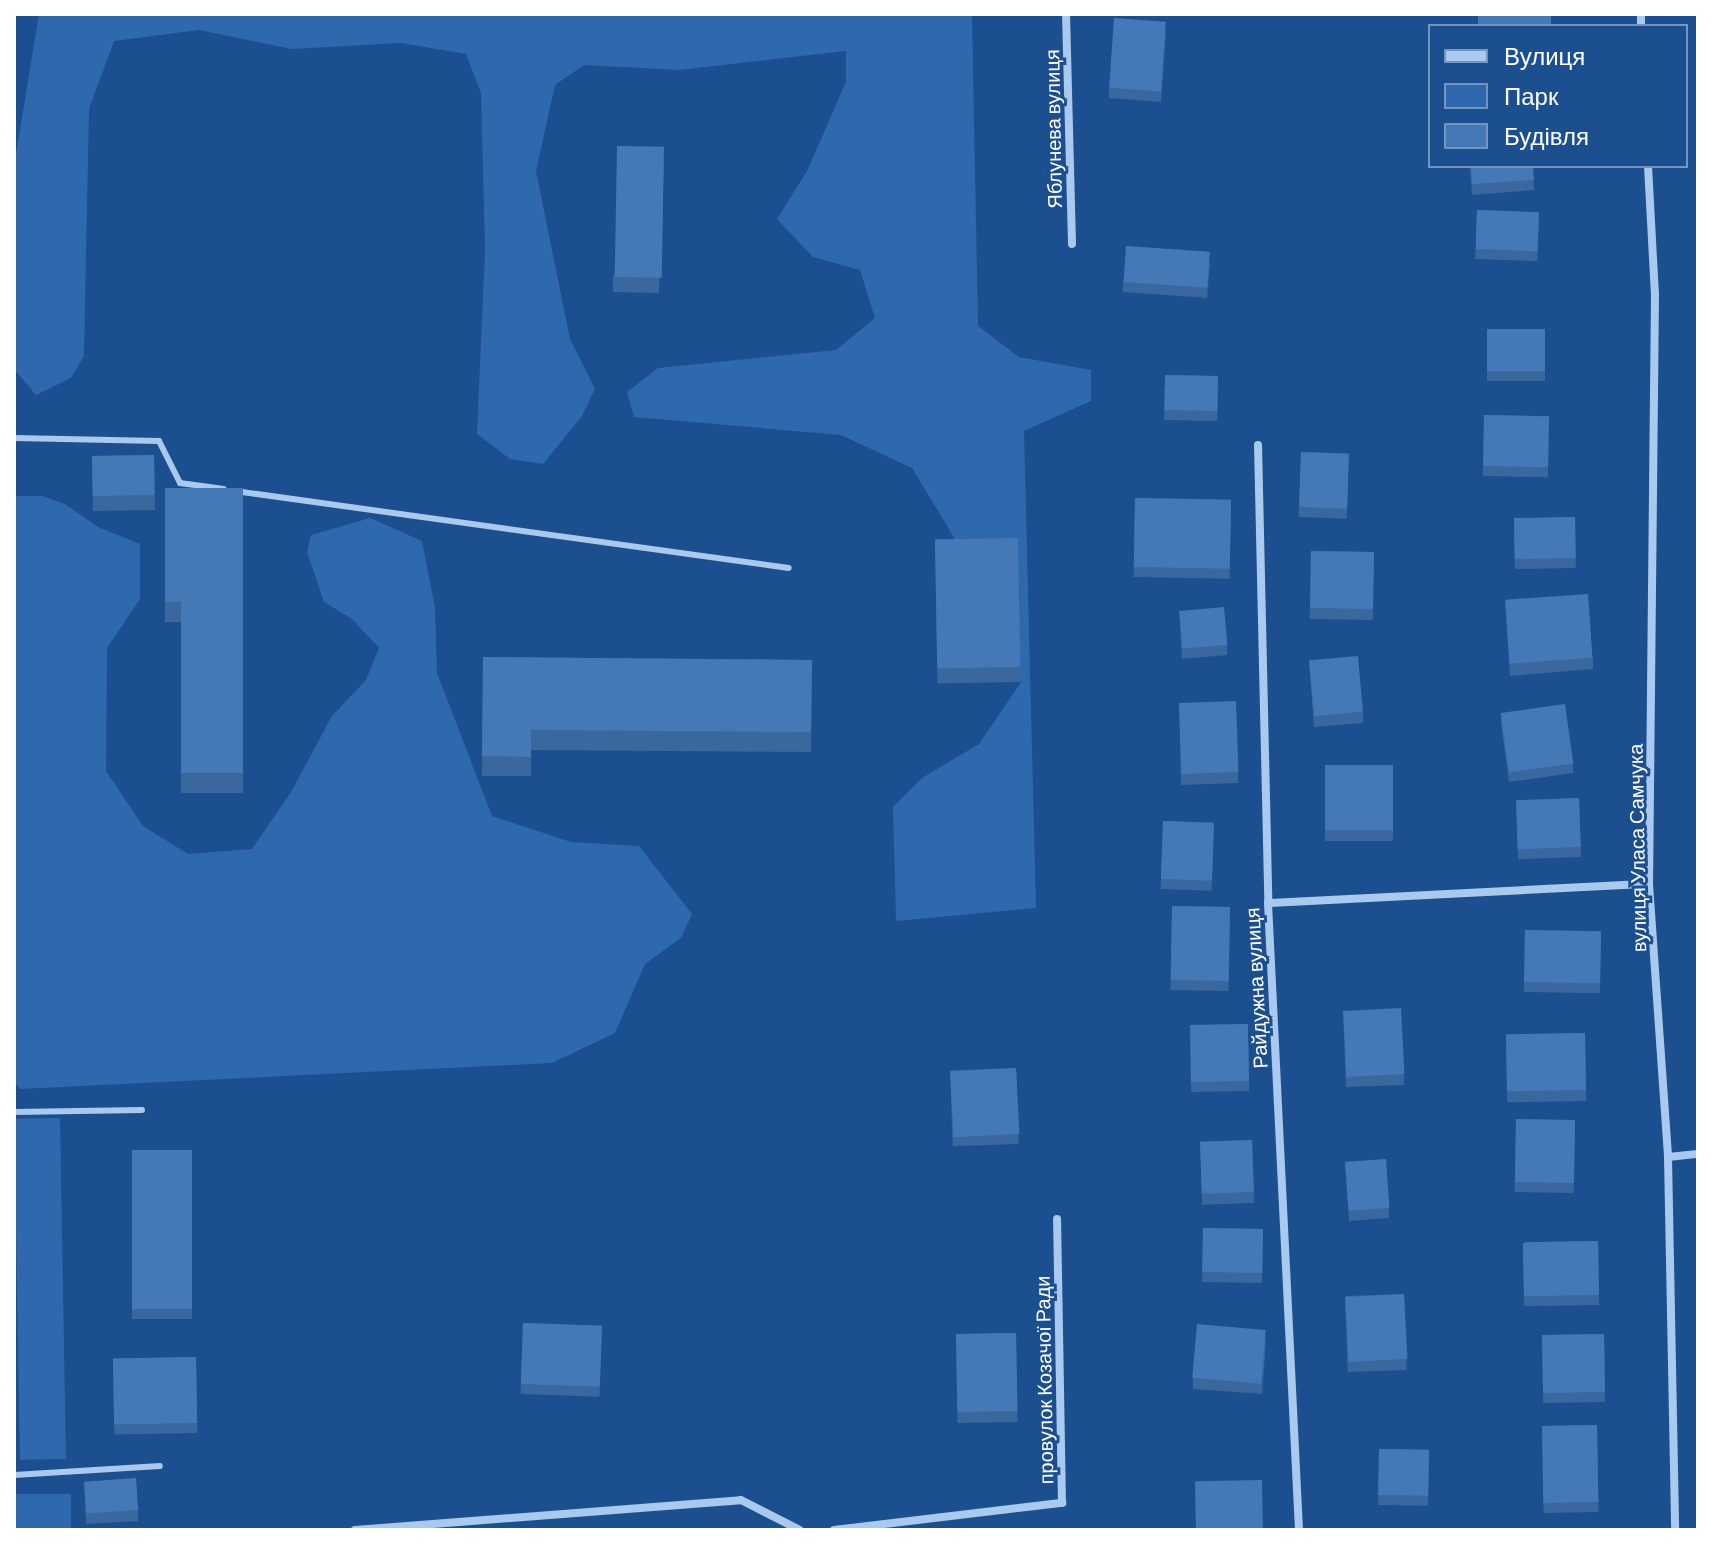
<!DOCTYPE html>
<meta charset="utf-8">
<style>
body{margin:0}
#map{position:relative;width:1712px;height:1544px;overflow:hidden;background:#1b4f8f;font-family:Barlow,sans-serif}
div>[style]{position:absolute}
.green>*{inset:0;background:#2e69ad;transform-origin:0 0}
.service>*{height:6px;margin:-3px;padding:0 3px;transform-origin:3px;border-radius:3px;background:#a9c9ee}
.minor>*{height:8px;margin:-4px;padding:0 4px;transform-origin:4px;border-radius:4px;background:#a9c9ee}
.wall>*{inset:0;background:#3a679d;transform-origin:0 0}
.building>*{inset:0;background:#4478b7;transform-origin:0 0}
span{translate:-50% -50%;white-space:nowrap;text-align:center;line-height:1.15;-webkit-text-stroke:6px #1b4f8f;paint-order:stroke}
.street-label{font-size:20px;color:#fff}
.frame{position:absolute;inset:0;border:16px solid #fff;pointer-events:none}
.legend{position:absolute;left:1428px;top:24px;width:260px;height:144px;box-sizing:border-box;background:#1b4f8f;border:2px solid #7695bc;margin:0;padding:10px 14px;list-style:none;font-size:24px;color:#fff}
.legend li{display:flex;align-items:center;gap:16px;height:40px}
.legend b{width:40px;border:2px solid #7695bc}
</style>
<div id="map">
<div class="green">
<i style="clip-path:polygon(39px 14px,972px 14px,978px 326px,1019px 357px,1091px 370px,1091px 401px,1024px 431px,1036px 908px,896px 921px,893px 807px,922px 778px,979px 744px,1021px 682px,964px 554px,912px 468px,841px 435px,634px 417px,627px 392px,658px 368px,836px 350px,875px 318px,860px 270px,813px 257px,777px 219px,807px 171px,846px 82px,846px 51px,679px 70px,584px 65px,555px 85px,536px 171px,570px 339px,595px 389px,582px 416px,543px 464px,510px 459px,477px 434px,485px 249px,481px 93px,466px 54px,401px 43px,292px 49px,199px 30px,114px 41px,89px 109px,84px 356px,71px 378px,36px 395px,14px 369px,14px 166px)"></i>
<i style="clip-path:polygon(14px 496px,42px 496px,65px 504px,98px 527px,140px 544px,140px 599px,107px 648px,106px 771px,143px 826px,188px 854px,252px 849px,291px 792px,332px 716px,366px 680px,379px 648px,352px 619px,324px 602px,307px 552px,311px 535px,370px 518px,422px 541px,435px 608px,437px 673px,492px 816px,571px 842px,639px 846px,692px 914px,681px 938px,645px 964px,615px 1033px,552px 1063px,20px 1089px,14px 1082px)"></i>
<i style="left:60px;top:1118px;width:341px;height:46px;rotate:89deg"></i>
<i style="left:71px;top:1494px;width:36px;height:57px;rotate:90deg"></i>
</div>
<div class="service">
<i style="left:14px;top:438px;width:145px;rotate:1.2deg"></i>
<i style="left:159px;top:441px;width:47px;rotate:63.4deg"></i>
<i style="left:180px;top:483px;width:44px;rotate:7.8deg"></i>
<i style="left:235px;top:491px;width:559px;rotate:7.91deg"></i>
<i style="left:14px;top:1112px;width:128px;rotate:-0.9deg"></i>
<i style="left:14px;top:1475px;width:146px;rotate:-3.5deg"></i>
</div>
<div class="minor">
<i style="left:1066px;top:14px;width:230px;rotate:88.5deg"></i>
<i style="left:1641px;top:26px;width:12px;rotate:-90deg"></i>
<i style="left:1648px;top:166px;width:128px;rotate:86.9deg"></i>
<i style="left:1655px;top:294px;width:590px;rotate:90.58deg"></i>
<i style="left:1649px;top:884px;width:274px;rotate:86deg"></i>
<i style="left:1668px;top:1157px;width:373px;rotate:88.9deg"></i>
<i style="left:1258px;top:445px;width:458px;rotate:88.7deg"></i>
<i style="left:1268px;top:903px;width:628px;rotate:87.17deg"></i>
<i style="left:1268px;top:903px;width:381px;rotate:-2.9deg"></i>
<i style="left:1668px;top:1157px;width:30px;rotate:-6deg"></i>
<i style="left:355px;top:1530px;width:387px;rotate:-4.4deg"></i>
<i style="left:741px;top:1500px;width:66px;rotate:27deg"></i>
<i style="left:834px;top:1530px;width:230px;rotate:-6.8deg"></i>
<i style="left:1062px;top:1503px;width:284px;rotate:-91deg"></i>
</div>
<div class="wall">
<i style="clip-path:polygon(1166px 32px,1161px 102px,1109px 98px,1109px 88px)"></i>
<i style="clip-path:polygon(664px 162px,659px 293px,613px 292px,613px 277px)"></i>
<i style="clip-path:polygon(1470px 166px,1533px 166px,1534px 190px,1472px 195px)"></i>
<i style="left:1477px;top:210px;width:62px;height:49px;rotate:2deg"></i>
<i style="clip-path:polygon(1210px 263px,1207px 298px,1123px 292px,1123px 282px)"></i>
<i style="left:1487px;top:329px;width:58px;height:52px"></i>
<i style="left:1165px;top:375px;width:53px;height:45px;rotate:1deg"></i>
<i style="left:1484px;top:415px;width:65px;height:61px;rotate:1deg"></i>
<i style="left:1301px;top:452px;width:48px;height:65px;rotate:2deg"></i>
<i style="left:154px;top:455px;width:55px;height:62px;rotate:89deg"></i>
<i style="clip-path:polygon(165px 488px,243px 488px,243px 793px,181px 793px,181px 622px,165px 622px)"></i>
<i style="left:1135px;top:498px;width:96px;height:79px;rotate:1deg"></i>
<i style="left:1575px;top:517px;width:51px;height:61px;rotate:89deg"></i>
<i style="left:1018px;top:538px;width:144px;height:83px;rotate:89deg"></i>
<i style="left:1311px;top:551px;width:63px;height:68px;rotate:1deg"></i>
<i style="clip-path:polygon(1505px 600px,1593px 658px,1593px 669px,1510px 676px)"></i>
<i style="clip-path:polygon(1179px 610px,1227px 645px,1227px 655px,1182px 659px)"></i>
<i style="clip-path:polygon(483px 657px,812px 660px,811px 752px,531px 750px,531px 776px,482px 776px)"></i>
<i style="clip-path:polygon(1309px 661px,1363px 712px,1363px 723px,1314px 727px)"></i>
<i style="clip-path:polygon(1179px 703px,1238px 772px,1238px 783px,1181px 785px)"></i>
<i style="clip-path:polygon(1501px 713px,1573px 763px,1573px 773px,1509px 782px,1501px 723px)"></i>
<i style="left:1325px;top:765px;width:68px;height:76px"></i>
<i style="left:1579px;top:798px;width:59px;height:63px;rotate:88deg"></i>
<i style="left:1163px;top:821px;width:51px;height:68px;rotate:2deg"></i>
<i style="left:1172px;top:906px;width:58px;height:84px;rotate:1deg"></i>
<i style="left:1525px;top:930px;width:76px;height:62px;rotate:1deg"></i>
<i style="clip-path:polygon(1343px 1010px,1404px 1074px,1404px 1085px,1346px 1087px)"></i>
<i style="left:1248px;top:1024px;width:67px;height:58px;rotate:89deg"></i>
<i style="left:1585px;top:1033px;width:68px;height:79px;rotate:89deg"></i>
<i style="left:1016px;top:1068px;width:76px;height:66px;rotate:88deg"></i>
<i style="left:1516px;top:1119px;width:59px;height:73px;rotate:1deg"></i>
<i style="left:1252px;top:1140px;width:63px;height:52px;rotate:88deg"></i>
<i style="left:132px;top:1150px;width:60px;height:169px"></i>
<i style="clip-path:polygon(1345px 1162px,1389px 1208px,1389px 1218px,1349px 1221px)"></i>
<i style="left:1203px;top:1228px;width:60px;height:54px;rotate:1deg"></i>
<i style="left:1598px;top:1241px;width:64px;height:75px;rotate:89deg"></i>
<i style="left:1404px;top:1294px;width:76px;height:59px;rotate:88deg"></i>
<i style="left:523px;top:1323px;width:79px;height:71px;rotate:2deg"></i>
<i style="left:1016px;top:1333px;width:89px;height:60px;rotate:89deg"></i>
<i style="left:1604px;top:1334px;width:68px;height:62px;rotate:89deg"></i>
<i style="clip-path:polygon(1266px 1340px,1262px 1394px,1193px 1389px,1193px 1378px)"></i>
<i style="left:196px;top:1357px;width:76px;height:83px;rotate:89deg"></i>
<i style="left:1597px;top:1425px;width:87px;height:55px;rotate:89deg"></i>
<i style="left:1379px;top:1449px;width:50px;height:56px;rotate:1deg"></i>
<i style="clip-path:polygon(84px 1481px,138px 1510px,138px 1521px,86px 1524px)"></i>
</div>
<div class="building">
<i style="left:1478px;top:14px;width:73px;height:12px"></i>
<i style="left:1114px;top:18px;width:52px;height:70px;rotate:4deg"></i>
<i style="left:617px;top:146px;width:47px;height:131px;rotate:1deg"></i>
<i style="clip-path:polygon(1471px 166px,1533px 166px,1534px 180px,1472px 184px)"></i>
<i style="left:1477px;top:210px;width:62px;height:39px;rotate:2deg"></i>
<i style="left:1126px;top:246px;width:84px;height:36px;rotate:4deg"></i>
<i style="left:1487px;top:329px;width:58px;height:42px"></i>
<i style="left:1165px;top:375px;width:53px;height:35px;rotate:1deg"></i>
<i style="left:1484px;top:415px;width:65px;height:51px;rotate:1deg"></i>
<i style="left:1301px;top:452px;width:48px;height:55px;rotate:2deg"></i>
<i style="left:154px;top:455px;width:40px;height:62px;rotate:89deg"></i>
<i style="clip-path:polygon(165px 488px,243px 488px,243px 773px,181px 773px,181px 602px,165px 602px)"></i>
<i style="left:1135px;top:498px;width:96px;height:69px;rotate:1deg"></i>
<i style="left:1575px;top:517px;width:41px;height:61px;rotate:89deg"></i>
<i style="left:1018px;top:538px;width:129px;height:83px;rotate:89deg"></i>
<i style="left:1311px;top:551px;width:63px;height:57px;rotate:1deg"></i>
<i style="left:1588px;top:594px;width:64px;height:83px;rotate:86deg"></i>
<i style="left:1224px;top:607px;width:38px;height:45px;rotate:85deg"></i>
<i style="left:1358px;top:656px;width:56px;height:49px;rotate:85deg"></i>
<i style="clip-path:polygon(483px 657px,812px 660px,811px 732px,531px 730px,531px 757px,482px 756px)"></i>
<i style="left:1236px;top:701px;width:71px;height:57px;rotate:88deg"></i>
<i style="left:1565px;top:704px;width:60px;height:65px;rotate:82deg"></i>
<i style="left:1325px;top:765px;width:68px;height:65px"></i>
<i style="left:1579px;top:798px;width:49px;height:63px;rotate:88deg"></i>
<i style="left:1163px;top:821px;width:51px;height:58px;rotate:2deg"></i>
<i style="left:1172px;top:906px;width:58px;height:74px;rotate:1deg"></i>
<i style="left:1525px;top:930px;width:76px;height:52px;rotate:1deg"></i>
<i style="left:1401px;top:1008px;width:66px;height:58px;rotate:87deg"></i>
<i style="left:1248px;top:1024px;width:57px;height:58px;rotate:89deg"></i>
<i style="left:1585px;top:1033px;width:57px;height:79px;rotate:89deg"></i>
<i style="left:1016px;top:1068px;width:66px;height:66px;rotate:87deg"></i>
<i style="left:1516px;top:1119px;width:59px;height:63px;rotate:1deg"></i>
<i style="left:1252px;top:1140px;width:52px;height:52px;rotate:88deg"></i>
<i style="left:132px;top:1150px;width:60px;height:159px"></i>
<i style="left:1386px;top:1159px;width:49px;height:41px;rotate:86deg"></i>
<i style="left:1203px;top:1228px;width:60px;height:44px;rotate:1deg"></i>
<i style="left:1598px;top:1241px;width:54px;height:75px;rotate:89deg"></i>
<i style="left:1404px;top:1294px;width:65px;height:59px;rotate:87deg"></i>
<i style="left:523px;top:1323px;width:79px;height:61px;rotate:2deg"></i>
<i style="left:1197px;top:1324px;width:69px;height:54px;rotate:5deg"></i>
<i style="left:1016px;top:1333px;width:78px;height:60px;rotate:89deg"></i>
<i style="left:1604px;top:1334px;width:58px;height:62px;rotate:89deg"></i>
<i style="left:196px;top:1357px;width:66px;height:83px;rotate:89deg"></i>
<i style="left:1597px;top:1425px;width:77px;height:55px;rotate:89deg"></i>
<i style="left:1379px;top:1449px;width:50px;height:46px;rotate:1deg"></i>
<i style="left:136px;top:1478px;width:32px;height:52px;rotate:86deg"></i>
<i style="left:1262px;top:1480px;width:50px;height:67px;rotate:89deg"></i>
</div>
<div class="street-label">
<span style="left:1053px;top:129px;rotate:-91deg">Яблунева вулиця</span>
<span style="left:1637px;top:848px;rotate:-91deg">вулиця Уласа Самчука</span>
<span style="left:1256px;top:988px;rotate:-93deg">Райдужна вулиця</span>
<span style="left:1044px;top:1380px;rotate:-91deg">провулок Козачої Ради</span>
</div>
<div class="frame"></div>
<ul class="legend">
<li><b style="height:10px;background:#a9c9ee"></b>Вулиця</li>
<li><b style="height:22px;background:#2e69ad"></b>Парк</li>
<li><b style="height:22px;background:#4478b7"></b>Будівля</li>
</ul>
</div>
